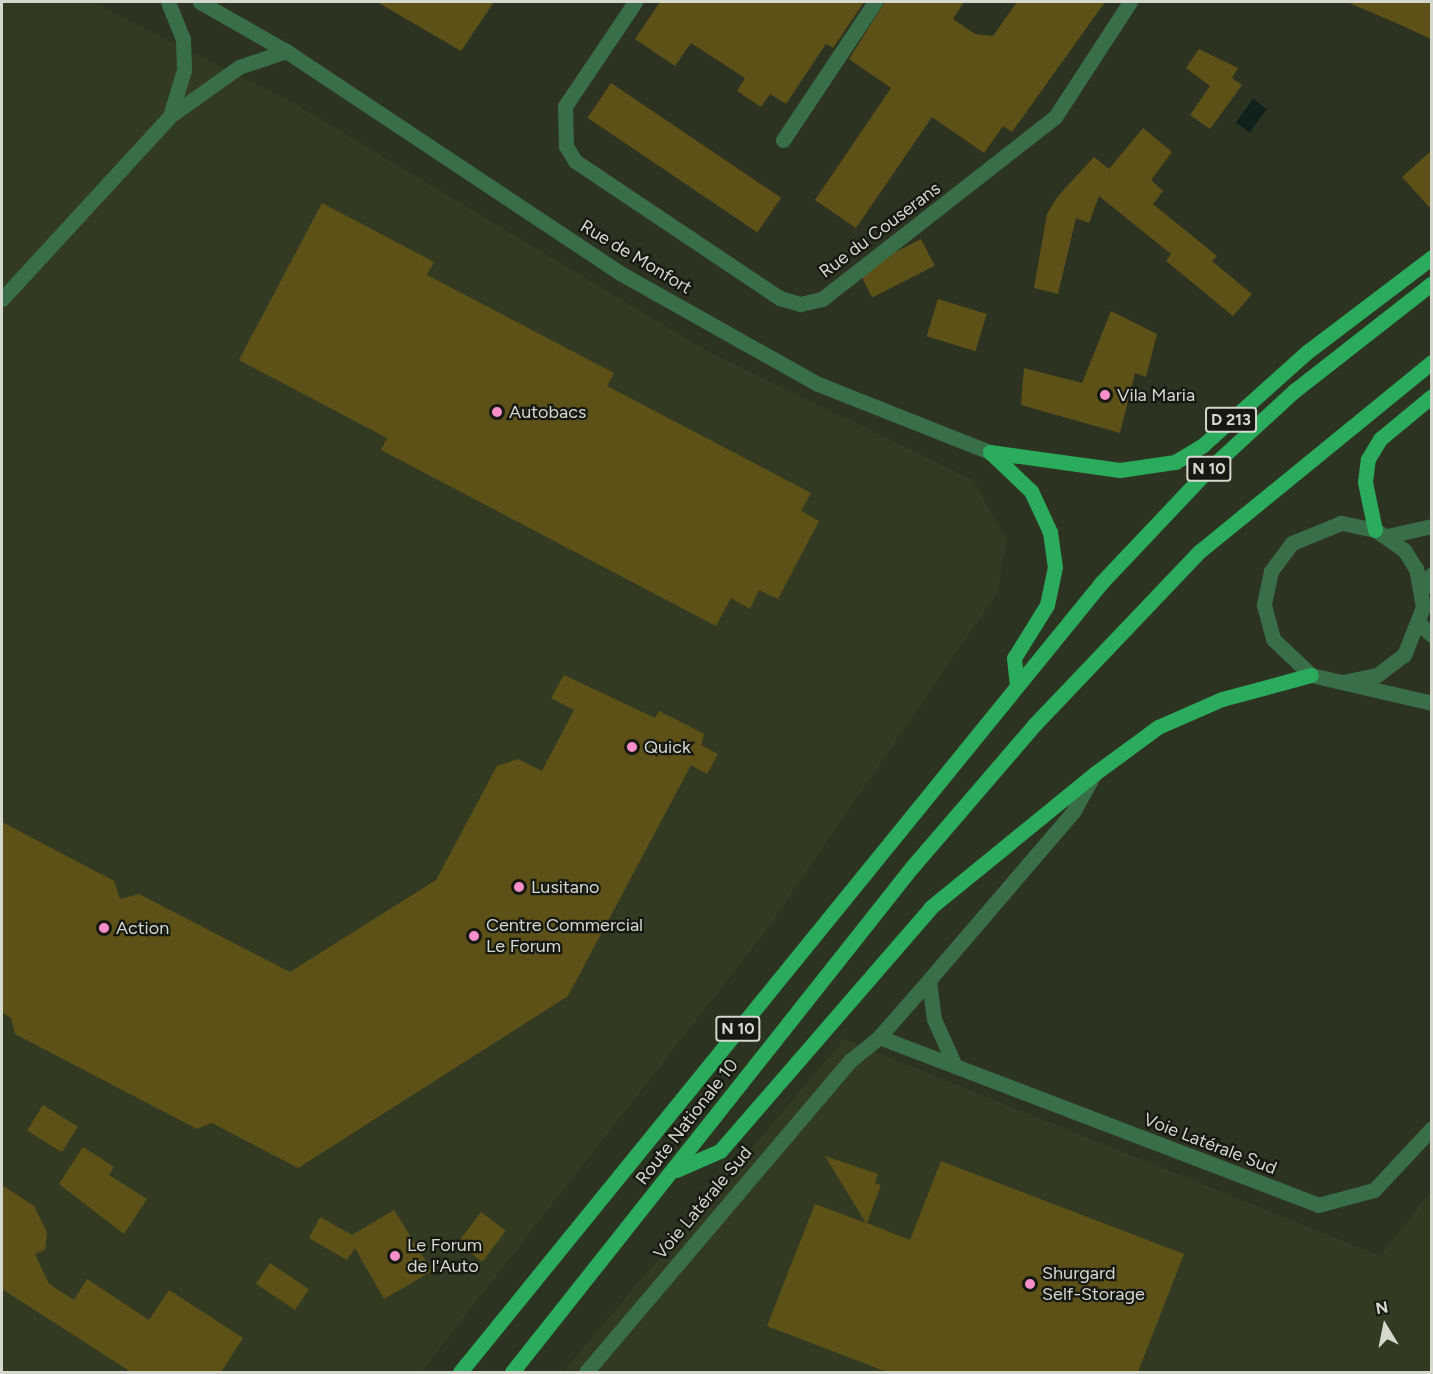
<!DOCTYPE html>
<meta charset="utf-8">
<style>
body{margin:0}
#map{position:relative;width:1433px;height:1374px;overflow:hidden;background:#2d3321;font-family:Figtree,sans-serif}
div>[style]{position:absolute}
.built>*{inset:0;background:#323b22}
.water>*{inset:0;background:#0e211d;transform-origin:0 0}
.building>*{inset:0;background:#5e5117;transform-origin:0 0}
.minor>*{height:15px;margin:-7.5px;padding:0 7.5px;transform-origin:7.5px;border-radius:7.5px;background:#396f48}
.tertiary>*{height:15px;margin:-7.5px;padding:0 7.5px;transform-origin:7.5px;border-radius:7.5px;background:#396f48}
.primary>*{height:15px;margin:-7.5px;padding:0 7.5px;transform-origin:7.5px;border-radius:7.5px;background:#2bac5c}
.dots>*{width:16px;height:16px;translate:-50% -50%;box-sizing:border-box;border:3px solid #161911;border-radius:50%}
span{translate:-50% -50%;white-space:nowrap;text-align:center;line-height:1.15;-webkit-text-stroke:4.5px #161911;paint-order:stroke}
.shield-label span{padding:2px 4px;background:#161911;border:2px solid;border-radius:4px;-webkit-text-stroke-width:0}
.shield-label{font-size:16px;color:#d4d8cd;font-weight:700}
.street-label{font-size:18px;color:#d4d8cd}
.poi-label{font-size:18px;color:#d4d8cd}
.left{translate:0 -50%;text-align:left}
.frame{position:absolute;inset:0;border:3px solid #d4d8cd;pointer-events:none}
.north{position:absolute;left:1355px;top:1296px;width:60px;height:60px;-webkit-text-stroke:4px #161911;paint-order:stroke;rotate:350deg;font-size:16px;font-weight:700;line-height:24px;text-align:center;color:#d4d8cd}
.north::after{content:'';display:block;margin:auto;width:21px;height:27px;background:#d4d8cd;clip-path:polygon(50% 0,100% 100%,50% 72%,0 100%)}
</style>
<div id="map">
<div class="built">
<i style="clip-path:polygon(2px 2px,92px 2px,294px 103px,705px 350px,973px 480px,1007px 540px,997px 593px,765px 932px,421px 1372px,2px 1372px)"></i>
<i style="clip-path:polygon(844px 1039px,1380px 1256px,1431px 1192px,1431px 1372px,563px 1372px)"></i>
</div>
<div class="water">
<i style="left:1253px;top:99px;width:17px;height:29px;rotate:36deg"></i>
</div>
<div class="building">
<i style="clip-path:polygon(377px 2px,494px 2px,461px 51px)"></i>
<i style="clip-path:polygon(660px 2px,864px 2px,833px 48px,826px 44px,786px 104px,770px 94px,761px 107px,737px 91px,745px 78px,691px 43px,675px 66px,635px 39px)"></i>
<i style="clip-path:polygon(885px 2px,964px 2px,953px 19px,975px 34px,993px 36px,1017px 2px,1105px 2px,1012px 132px,1003px 126px,984px 153px,932px 117px,856px 228px,815px 200px,891px 88px,849px 59px)"></i>
<i style="clip-path:polygon(1347px 2px,1431px 2px,1431px 39px,1403px 26px)"></i>
<i style="clip-path:polygon(1199px 49px,1238px 68px,1232px 78px,1242px 85px,1210px 129px,1190px 115px,1210px 86px,1186px 68px)"></i>
<i style="left:611px;top:83px;width:205px;height:42px;rotate:34deg"></i>
<i style="clip-path:polygon(1143px 128px,1172px 152px,1151px 180px,1163px 191px,1153px 204px,1217px 256px,1212px 261px,1252px 294px,1233px 316px,1166px 261px,1171px 254px,1099px 196px,1089px 223px,1076px 218px,1058px 294px,1034px 288px,1047px 214px,1058px 196px,1094px 157px,1109px 169px)"></i>
<i style="clip-path:polygon(1431px 151px,1431px 209px,1402px 177px)"></i>
<i style="clip-path:polygon(322px 203px,434px 262px,427px 275px,614px 373px,607px 386px,811px 493px,801px 511px,819px 521px,778px 599px,759px 590px,750px 609px,731px 598px,716px 626px,381px 450px,387px 438px,239px 360px)"></i>
<i style="left:921px;top:239px;width:30px;height:70px;rotate:63deg"></i>
<i style="left:938px;top:299px;width:51px;height:39px;rotate:17deg"></i>
<i style="clip-path:polygon(1111px 311px,1157px 334px,1146px 377px,1135px 373px,1120px 433px,1021px 405px,1024px 368px,1082px 383px)"></i>
<i style="clip-path:polygon(564px 675px,655px 718px,659px 711px,683px 723px,704px 734px,701px 745px,718px 754px,707px 774px,691px 765px,568px 996px,298px 1168px,212px 1123px,197px 1129px,15px 1034px,11px 1018px,2px 1012px,2px 822px,114px 881px,120px 899px,139px 894px,290px 972px,436px 880px,497px 766px,518px 759px,542px 771px,574px 710px,551px 698px)"></i>
<i style="left:43px;top:1105px;width:41px;height:30px;rotate:32deg"></i>
<i style="clip-path:polygon(83px 1147px,114px 1167px,109px 1175px,147px 1199px,124px 1234px,59px 1184px)"></i>
<i style="clip-path:polygon(825px 1156px,878px 1174px,875px 1183px,881px 1185px,867px 1223px,910px 1240px,941px 1161px,1184px 1254px,1138px 1372px,887px 1372px,767px 1326px,815px 1204px,866px 1223px)"></i>
<i style="clip-path:polygon(2px 1185px,34px 1206px,47px 1232px,45px 1250px,35px 1254px,49px 1284px,74px 1300px,87px 1279px,149px 1320px,169px 1290px,243px 1338px,221px 1372px,131px 1372px,2px 1289px)"></i>
<i style="clip-path:polygon(394px 1210px,432px 1271px,384px 1299px,355px 1248px,347px 1260px,309px 1238px,320px 1217px,352px 1235px)"></i>
<i style="left:481px;top:1212px;width:31px;height:39px;rotate:37deg"></i>
<i style="left:270px;top:1263px;width:47px;height:25px;rotate:34deg"></i>
</div>
<div class="minor">
<i style="left:168px;top:2px;width:40px;rotate:68deg"></i>
<i style="left:183px;top:39px;width:31px;rotate:88deg"></i>
<i style="left:184px;top:70px;width:48px;rotate:106.9deg"></i>
<i style="left:635px;top:2px;width:125px;rotate:123.9deg"></i>
<i style="left:565px;top:106px;width:40px;rotate:88.6deg"></i>
<i style="left:566px;top:146px;width:17px;rotate:59deg"></i>
<i style="left:575px;top:161px;width:247px;rotate:33.8deg"></i>
<i style="left:780px;top:298px;width:21px;rotate:17deg"></i>
<i style="left:800px;top:304px;width:23px;rotate:-13deg"></i>
<i style="left:822px;top:299px;width:296px;rotate:-38deg"></i>
<i style="left:1055px;top:117px;width:137px;rotate:-56.9deg"></i>
<i style="left:783px;top:140px;width:166px;rotate:-56.3deg"></i>
<i style="left:2px;top:299px;width:248px;rotate:-47.4deg"></i>
<i style="left:170px;top:116px;width:85px;rotate:-35.4deg"></i>
<i style="left:239px;top:67px;width:50px;rotate:-18.8deg"></i>
<i style="left:929px;top:980px;width:39px;rotate:83deg"></i>
<i style="left:934px;top:1019px;width:51px;rotate:65.9deg"></i>
<i style="left:879px;top:1037px;width:470px;rotate:20.9deg"></i>
<i style="left:1318px;top:1205px;width:58px;rotate:-15deg"></i>
<i style="left:1374px;top:1190px;width:85px;rotate:-46.9deg"></i>
<i style="left:586px;top:1372px;width:409px;rotate:-49.7deg"></i>
<i style="left:851px;top:1060px;width:36px;rotate:-39deg"></i>
<i style="left:879px;top:1037px;width:76px;rotate:-48.7deg"></i>
<i style="left:929px;top:980px;width:221px;rotate:-49.4deg"></i>
<i style="left:1073px;top:812px;width:41px;rotate:-60.9deg"></i>
</div>
<div class="tertiary">
<i style="left:200px;top:2px;width:99px;rotate:29.7deg"></i>
<i style="left:286px;top:51px;width:401px;rotate:33.6deg"></i>
<i style="left:620px;top:273px;width:227px;rotate:29.3deg"></i>
<i style="left:818px;top:384px;width:185px;rotate:21.6deg"></i>
<i style="left:1387px;top:536px;width:46px;rotate:-12.5deg"></i>
<i style="left:1422px;top:590px;width:19px;rotate:-58deg"></i>
<i style="left:1420px;top:624px;width:16px;rotate:43deg"></i>
<i style="left:1343px;top:682px;width:35px;rotate:-12deg"></i>
<i style="left:1377px;top:675px;width:34px;rotate:-37deg"></i>
<i style="left:1404px;top:655px;width:52px;rotate:-68.4deg"></i>
<i style="left:1423px;top:607px;width:39px;rotate:-100deg"></i>
<i style="left:1416px;top:569px;width:22px;rotate:-122deg"></i>
<i style="left:1404px;top:550px;width:35px;rotate:-145deg"></i>
<i style="left:1375px;top:530px;width:35px;rotate:-168deg"></i>
<i style="left:1341px;top:523px;width:53px;rotate:157.8deg"></i>
<i style="left:1292px;top:543px;width:35px;rotate:127deg"></i>
<i style="left:1271px;top:571px;width:35px;rotate:102deg"></i>
<i style="left:1264px;top:605px;width:35px;rotate:75deg"></i>
<i style="left:1273px;top:639px;width:52px;rotate:43.5deg"></i>
<i style="left:1311px;top:675px;width:124px;rotate:13deg"></i>
</div>
<div class="primary">
<i style="left:990px;top:452px;width:131px;rotate:7.9deg"></i>
<i style="left:1120px;top:470px;width:56px;rotate:-8.3deg"></i>
<i style="left:1175px;top:462px;width:33px;rotate:-31deg"></i>
<i style="left:1203px;top:445px;width:140px;rotate:-41.8deg"></i>
<i style="left:1307px;top:352px;width:157px;rotate:-37.2deg"></i>
<i style="left:990px;top:452px;width:57px;rotate:43.6deg"></i>
<i style="left:1031px;top:491px;width:45px;rotate:65.1deg"></i>
<i style="left:1050px;top:532px;width:35px;rotate:82deg"></i>
<i style="left:1055px;top:567px;width:39px;rotate:102deg"></i>
<i style="left:1047px;top:605px;width:62px;rotate:121.9deg"></i>
<i style="left:1014px;top:658px;width:28px;rotate:84deg"></i>
<i style="left:1375px;top:530px;width:49px;rotate:-101.8deg"></i>
<i style="left:1365px;top:482px;width:23px;rotate:-83deg"></i>
<i style="left:1368px;top:459px;width:23px;rotate:-59deg"></i>
<i style="left:1380px;top:439px;width:67px;rotate:-39.6deg"></i>
<i style="left:676px;top:1170px;width:48px;rotate:-23.4deg"></i>
<i style="left:720px;top:1151px;width:323px;rotate:-49.1deg"></i>
<i style="left:931px;top:907px;width:210px;rotate:-39.2deg"></i>
<i style="left:1094px;top:774px;width:79px;rotate:-36.3deg"></i>
<i style="left:1158px;top:727px;width:70px;rotate:-23.6deg"></i>
<i style="left:1222px;top:699px;width:92px;rotate:-15.1deg"></i>
<i style="left:460px;top:1372px;width:1017px;rotate:-50.91deg"></i>
<i style="left:1101px;top:583px;width:156px;rotate:-46.6deg"></i>
<i style="left:1208px;top:470px;width:117px;rotate:-42.6deg"></i>
<i style="left:1294px;top:391px;width:175px;rotate:-38deg"></i>
<i style="left:512px;top:1372px;width:644px;rotate:-51.62deg"></i>
<i style="left:912px;top:867px;width:189px;rotate:-49.3deg"></i>
<i style="left:1035px;top:724px;width:239px;rotate:-46.4deg"></i>
<i style="left:1200px;top:551px;width:299px;rotate:-39.2deg"></i>
</div>
<div class="dots">
<i style="left:1105px;top:395px;background:#f98fc9"></i>
<i style="left:497px;top:412px;background:#f98fc9"></i>
<i style="left:632px;top:747px;background:#f98fc9"></i>
<i style="left:519px;top:887px;background:#f98fc9"></i>
<i style="left:104px;top:928px;background:#f98fc9"></i>
<i style="left:474px;top:936px;background:#f98fc9"></i>
<i style="left:395px;top:1256px;background:#f98fc9"></i>
<i style="left:1030px;top:1284px;background:#f98fc9"></i>
</div>
<div class="shield-label">
<span style="left:1231px;top:420px">D 213</span>
<span style="left:1209px;top:469px">N 10</span>
<span style="left:738px;top:1029px">N 10</span>
</div>
<div class="street-label">
<span style="left:880px;top:230px;rotate:-37deg">Rue du Couserans</span>
<span style="left:636px;top:257px;rotate:31deg">Rue de Monfort</span>
<span style="left:687px;top:1122px;rotate:-52deg">Route Nationale 10</span>
<span style="left:1210px;top:1144px;rotate:21deg">Voie Latérale Sud</span>
<span style="left:703px;top:1203px;rotate:-50deg">Voie Latérale Sud</span>
</div>
<div class="poi-label">
<span class="left" style="left:1117px;top:395px">Vila Maria</span>
<span class="left" style="left:509px;top:412px">Autobacs</span>
<span class="left" style="left:644px;top:747px">Quick</span>
<span class="left" style="left:531px;top:887px">Lusitano</span>
<span class="left" style="left:486px;top:936px">Centre Commercial<br>Le Forum</span>
<span class="left" style="left:116px;top:928px">Action</span>
<span class="left" style="left:407px;top:1256px">Le Forum<br>de l'Auto</span>
<span class="left" style="left:1042px;top:1284px">Shurgard<br>Self-Storage</span>
</div>
<div class="frame"></div>
<div class="north">N</div>
</div>
